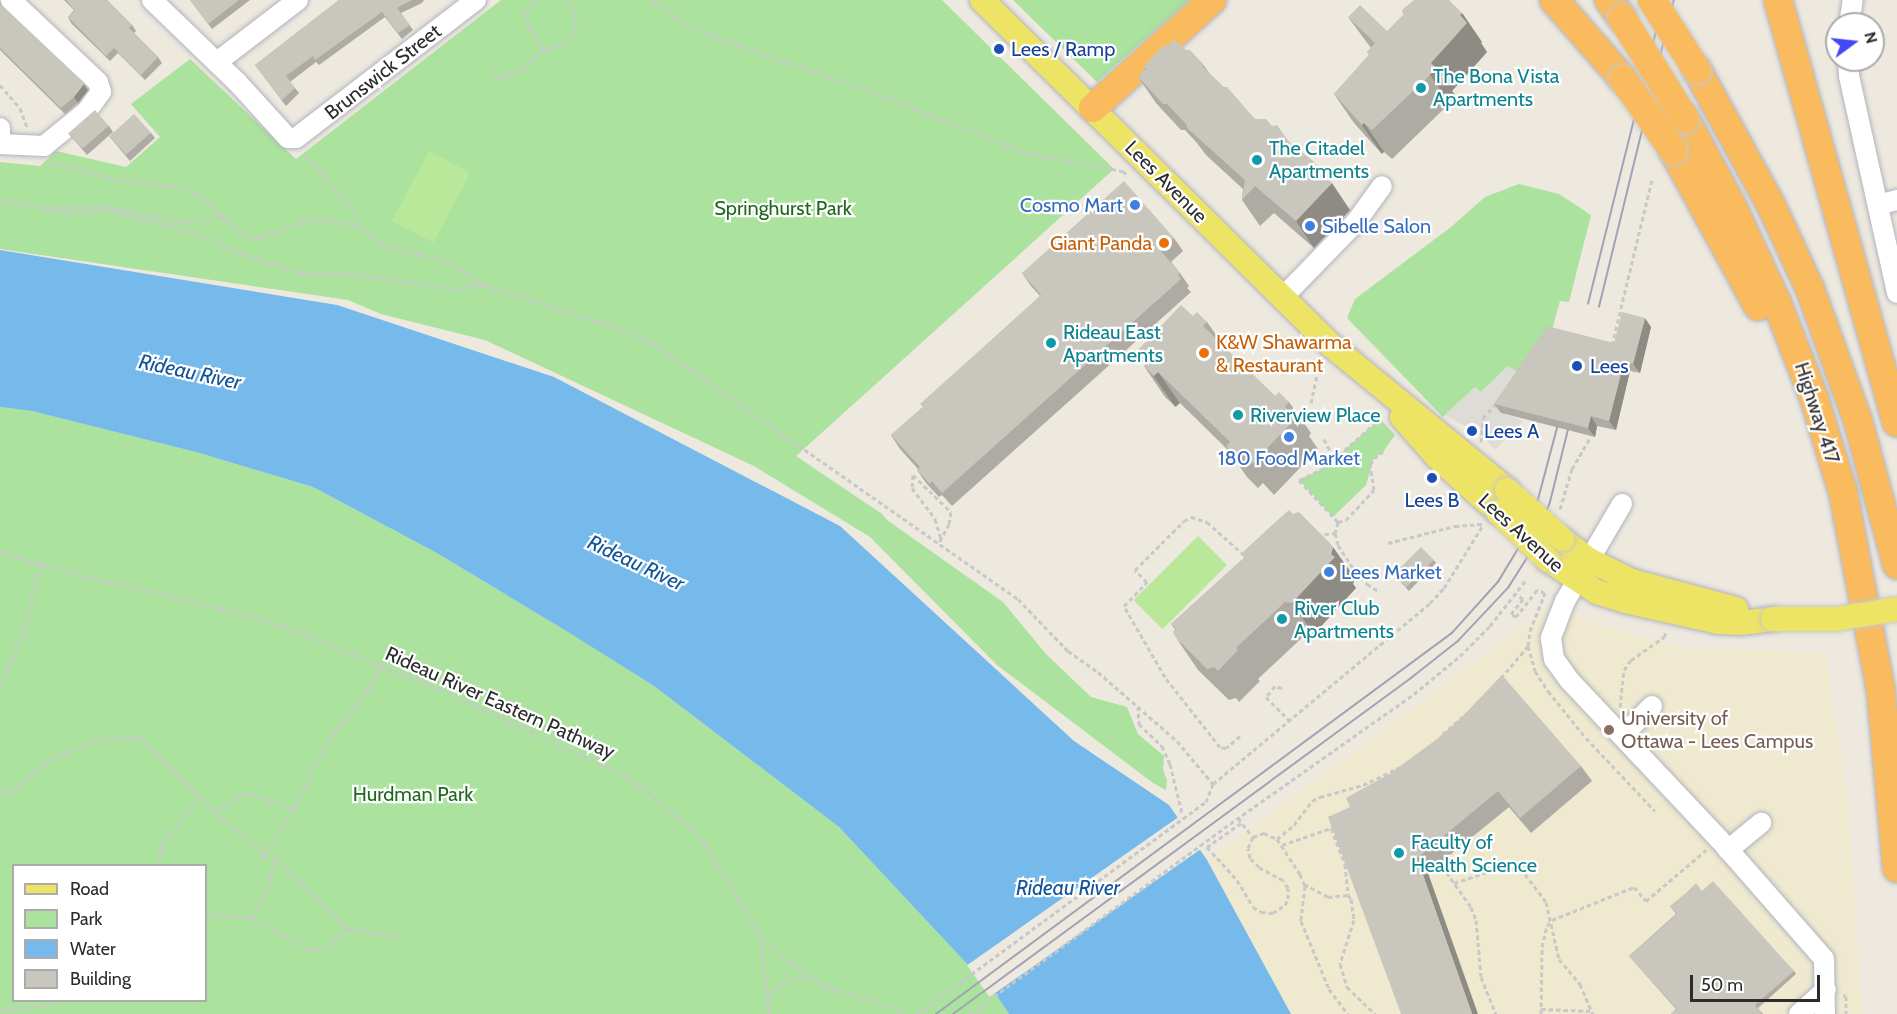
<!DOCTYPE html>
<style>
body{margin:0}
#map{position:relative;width:1897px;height:1014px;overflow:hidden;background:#ede9df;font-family:Cabin,sans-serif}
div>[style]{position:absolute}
.education>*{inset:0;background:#eee9cf}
.green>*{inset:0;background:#aae29e}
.pitch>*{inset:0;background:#bae89a;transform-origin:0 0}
.plaza>*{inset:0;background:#dddcd6}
.water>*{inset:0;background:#76b9eb}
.pier>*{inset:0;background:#ede9df;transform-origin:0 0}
.path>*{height:3px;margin-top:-1.5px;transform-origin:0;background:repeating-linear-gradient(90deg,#c8c8c8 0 4.5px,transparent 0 7.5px)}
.roads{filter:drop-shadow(0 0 2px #b2b3bf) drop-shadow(0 0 2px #b2b3bf)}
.minor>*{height:20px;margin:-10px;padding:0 10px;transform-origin:10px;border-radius:10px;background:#fff}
.major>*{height:24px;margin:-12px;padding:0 12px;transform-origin:12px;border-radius:12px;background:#ede365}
.highway>*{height:28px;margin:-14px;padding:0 14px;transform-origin:14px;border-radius:14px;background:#f9bb5e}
.tram>*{height:1.5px;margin:-0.75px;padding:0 0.75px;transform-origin:0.75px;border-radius:0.75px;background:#a2a2b6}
.path-bridge>*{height:3px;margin-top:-1.5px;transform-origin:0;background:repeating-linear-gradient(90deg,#c8c8c8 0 4.5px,transparent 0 7.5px)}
.bridges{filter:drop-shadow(0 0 2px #c8c8c8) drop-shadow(0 0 2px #c8c8c8)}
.major-bridge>*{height:24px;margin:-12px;padding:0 12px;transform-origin:12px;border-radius:12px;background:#ede365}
.highway-bridge>*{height:28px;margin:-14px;padding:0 14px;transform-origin:14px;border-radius:14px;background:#f9bb5e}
.wall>*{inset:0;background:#adaba3}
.shaded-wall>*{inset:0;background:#8d8b84;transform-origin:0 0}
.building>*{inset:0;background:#c9c7bd;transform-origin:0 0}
.dots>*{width:16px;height:16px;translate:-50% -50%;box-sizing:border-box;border:3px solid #fff;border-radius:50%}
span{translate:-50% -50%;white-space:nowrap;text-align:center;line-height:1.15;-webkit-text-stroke:4.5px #fff;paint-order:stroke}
.transit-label{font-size:20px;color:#164399}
.left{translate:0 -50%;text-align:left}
.street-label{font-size:20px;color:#2c2c2c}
.culture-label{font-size:20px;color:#0d838f}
.shop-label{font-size:20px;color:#366cbe}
.right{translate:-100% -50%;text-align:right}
.park-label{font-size:20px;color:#20681d}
.food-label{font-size:20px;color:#c56008}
.education-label{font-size:20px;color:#785e54}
.water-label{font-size:21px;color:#12559a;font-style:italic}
.legend{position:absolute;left:12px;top:864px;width:195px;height:138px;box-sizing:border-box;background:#fff;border:2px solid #ababab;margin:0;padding:8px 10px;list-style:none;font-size:18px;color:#2c2c2c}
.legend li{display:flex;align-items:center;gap:12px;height:30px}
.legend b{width:30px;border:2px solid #ababab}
.north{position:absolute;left:1825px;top:12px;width:60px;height:60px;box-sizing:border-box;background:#fff;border:2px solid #ababab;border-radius:50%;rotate:75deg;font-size:16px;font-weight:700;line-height:24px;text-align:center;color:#2c2c2c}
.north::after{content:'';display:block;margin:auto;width:21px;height:27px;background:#4549f4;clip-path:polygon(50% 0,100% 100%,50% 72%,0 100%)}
.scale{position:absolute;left:1690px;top:975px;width:130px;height:27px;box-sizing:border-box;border:3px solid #2c2c2c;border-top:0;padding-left:8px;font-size:18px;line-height:21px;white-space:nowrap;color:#2c2c2c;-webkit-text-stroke:4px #fff;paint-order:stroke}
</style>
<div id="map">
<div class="education">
<i style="clip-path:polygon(1556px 602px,1590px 622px,1691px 649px,1825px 652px,1849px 809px,1862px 1014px,1291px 1014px,1207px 860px)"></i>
</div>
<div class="green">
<i style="clip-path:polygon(501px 0,942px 0,1114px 169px,796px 456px,882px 514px,887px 520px,1003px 602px,1046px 654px,1091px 697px,1127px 707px,1138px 734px,1164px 756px,1163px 770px,1167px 780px,1166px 790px,1153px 783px,997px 665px,870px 537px,754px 466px,485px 340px,381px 314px,348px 300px,0 249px,0 162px,40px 166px,56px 151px,126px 167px,160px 137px,131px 104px,190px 59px,296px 159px)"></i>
<i style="clip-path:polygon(1013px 0,1189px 0,1097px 82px)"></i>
<i style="clip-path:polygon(1519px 184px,1559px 194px,1591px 215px,1569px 302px,1560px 301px,1551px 333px,1519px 373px,1508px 366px,1481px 392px,1474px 388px,1443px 417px,1347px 318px,1355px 299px,1451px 227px,1485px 197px)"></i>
<i style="clip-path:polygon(evenodd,0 407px,32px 411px,196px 452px,313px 487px,435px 552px,563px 629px,654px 686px,839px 827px,997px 996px,1009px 1014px,0 1014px,0 407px,14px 866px,206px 866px,206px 1000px,14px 1000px,14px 866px)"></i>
<i style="clip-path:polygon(1380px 419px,1395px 435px,1383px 452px,1374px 458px,1366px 485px,1333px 517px,1299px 480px,1324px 468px,1330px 458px,1339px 455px)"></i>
</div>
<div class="pitch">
<i style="left:429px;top:151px;width:47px;height:79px;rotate:28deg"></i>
<i style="left:1198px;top:536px;width:41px;height:91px;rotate:45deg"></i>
</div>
<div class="plaza">
<i style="clip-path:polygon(1508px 366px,1526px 377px,1501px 413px,1523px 421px,1495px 450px,1482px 436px,1445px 415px,1475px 387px,1481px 392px)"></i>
</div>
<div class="water">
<i style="clip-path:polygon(0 250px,337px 305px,554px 377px,840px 526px,1074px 741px,1169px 805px,1207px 860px,1291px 1014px,1009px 1014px,997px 996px,839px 827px,654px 686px,563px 629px,435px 552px,313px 487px,196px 452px,32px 411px,0 407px)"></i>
</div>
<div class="pier">
<i style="left:1180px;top:816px;width:39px;height:260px;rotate:55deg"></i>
</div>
<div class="path">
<i style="left:535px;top:0;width:16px;rotate:125deg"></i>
<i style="left:526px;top:13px;width:15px;rotate:79deg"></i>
<i style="left:529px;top:28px;width:26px;rotate:54deg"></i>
<i style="left:653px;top:0;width:38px;rotate:37deg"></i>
<i style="left:683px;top:23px;width:35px;rotate:24deg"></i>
<i style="left:715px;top:37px;width:179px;rotate:19.2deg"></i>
<i style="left:884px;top:96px;width:150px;rotate:21.9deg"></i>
<i style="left:1023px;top:152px;width:102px;rotate:10.8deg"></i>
<i style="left:1123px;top:171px;width:6px;rotate:45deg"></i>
<i style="left:490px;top:73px;width:12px;rotate:20deg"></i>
<i style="left:501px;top:77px;width:24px;rotate:-19deg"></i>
<i style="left:524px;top:69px;width:28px;rotate:-45deg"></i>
<i style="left:544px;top:49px;width:14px;rotate:-8deg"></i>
<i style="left:558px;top:47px;width:15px;rotate:-37deg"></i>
<i style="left:570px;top:38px;width:17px;rotate:-69deg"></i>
<i style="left:576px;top:22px;width:23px;rotate:-108deg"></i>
<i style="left:0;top:85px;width:30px;rotate:49deg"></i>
<i style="left:20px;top:108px;width:20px;rotate:70deg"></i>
<i style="left:304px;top:155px;width:50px;rotate:47.4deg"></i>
<i style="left:338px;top:192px;width:39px;rotate:55deg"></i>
<i style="left:51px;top:163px;width:70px;rotate:14deg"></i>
<i style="left:119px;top:180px;width:66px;rotate:6.9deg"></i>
<i style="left:185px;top:188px;width:23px;rotate:29deg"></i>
<i style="left:205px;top:199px;width:51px;rotate:43.4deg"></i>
<i style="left:242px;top:234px;width:8px;rotate:30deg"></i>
<i style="left:249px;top:238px;width:9px"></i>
<i style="left:258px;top:238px;width:52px;rotate:-19.1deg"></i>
<i style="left:307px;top:221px;width:17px;rotate:-7deg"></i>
<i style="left:324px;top:219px;width:38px;rotate:11deg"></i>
<i style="left:361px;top:226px;width:26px;rotate:43deg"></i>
<i style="left:380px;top:244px;width:68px;rotate:14.4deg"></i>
<i style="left:446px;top:261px;width:46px;rotate:31.6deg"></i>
<i style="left:485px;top:285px;width:143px;rotate:17.9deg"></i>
<i style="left:621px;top:329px;width:33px;rotate:23deg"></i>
<i style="left:651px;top:342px;width:448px;rotate:35deg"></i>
<i style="left:1018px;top:599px;width:72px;rotate:46.1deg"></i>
<i style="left:1068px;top:651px;width:37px;rotate:35deg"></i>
<i style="left:1098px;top:672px;width:105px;rotate:41.1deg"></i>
<i style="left:1177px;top:741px;width:56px;rotate:50.1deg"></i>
<i style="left:0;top:200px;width:47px;rotate:9.9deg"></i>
<i style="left:46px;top:208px;width:59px;rotate:-1.9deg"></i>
<i style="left:105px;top:206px;width:84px;rotate:11.7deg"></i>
<i style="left:187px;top:223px;width:36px;rotate:-11deg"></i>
<i style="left:46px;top:208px;width:20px;rotate:15deg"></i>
<i style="left:65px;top:213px;width:37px;rotate:-5deg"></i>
<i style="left:102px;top:210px;width:23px;rotate:10deg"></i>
<i style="left:125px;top:214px;width:91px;rotate:15.9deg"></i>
<i style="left:213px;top:239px;width:24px;rotate:30deg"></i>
<i style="left:234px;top:251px;width:71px;rotate:18.2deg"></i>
<i style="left:301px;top:273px;width:50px;rotate:1.1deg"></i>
<i style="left:351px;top:274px;width:105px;rotate:8.2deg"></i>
<i style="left:455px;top:289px;width:30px;rotate:-8deg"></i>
<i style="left:1612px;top:345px;width:170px;rotate:-76.4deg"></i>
<i style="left:1311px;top:403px;width:43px;rotate:-77.9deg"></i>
<i style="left:1324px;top:439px;width:16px;rotate:63deg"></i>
<i style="left:1331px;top:453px;width:9px;rotate:103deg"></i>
<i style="left:1329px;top:462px;width:8px;rotate:130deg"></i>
<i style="left:1324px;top:468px;width:28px;rotate:154deg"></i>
<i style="left:1299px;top:480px;width:57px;rotate:47.1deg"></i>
<i style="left:1338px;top:522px;width:11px;rotate:105deg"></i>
<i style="left:1335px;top:533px;width:12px;rotate:76deg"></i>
<i style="left:1338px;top:545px;width:24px;rotate:57deg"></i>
<i style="left:1351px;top:565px;width:25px;rotate:50deg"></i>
<i style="left:1367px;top:584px;width:15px;rotate:32deg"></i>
<i style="left:1481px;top:442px;width:24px;rotate:-85deg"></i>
<i style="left:1483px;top:418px;width:19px;rotate:-47deg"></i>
<i style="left:1330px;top:458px;width:9px;rotate:-18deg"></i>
<i style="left:1339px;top:455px;width:55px;rotate:-41.3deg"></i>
<i style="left:913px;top:475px;width:53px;rotate:44.2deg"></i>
<i style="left:951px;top:512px;width:12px;rotate:99deg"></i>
<i style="left:949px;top:524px;width:21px;rotate:118deg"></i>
<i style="left:913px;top:475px;width:13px;rotate:94deg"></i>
<i style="left:912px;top:488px;width:39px;rotate:53deg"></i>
<i style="left:935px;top:519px;width:21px;rotate:73deg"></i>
<i style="left:1560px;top:509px;width:42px;rotate:-73.3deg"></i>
<i style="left:1572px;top:469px;width:38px;rotate:-60deg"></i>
<i style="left:1338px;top:522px;width:8px;rotate:-14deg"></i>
<i style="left:1346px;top:520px;width:41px;rotate:-47deg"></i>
<i style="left:1374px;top:490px;width:25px;rotate:-99deg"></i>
<i style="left:1370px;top:465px;width:8px;rotate:-60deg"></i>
<i style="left:1374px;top:458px;width:11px;rotate:-34deg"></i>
<i style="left:1317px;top:535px;width:18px;rotate:-6deg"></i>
<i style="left:1388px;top:543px;width:69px;rotate:-14.2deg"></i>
<i style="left:1455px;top:526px;width:27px;rotate:-4deg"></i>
<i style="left:0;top:552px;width:82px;rotate:16.2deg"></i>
<i style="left:79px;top:575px;width:122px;rotate:12.8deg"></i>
<i style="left:198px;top:602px;width:88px;rotate:15.8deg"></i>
<i style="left:283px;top:626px;width:170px;rotate:22.1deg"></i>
<i style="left:441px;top:690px;width:195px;rotate:24.9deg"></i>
<i style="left:618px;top:772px;width:28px;rotate:32deg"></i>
<i style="left:642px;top:787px;width:65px;rotate:40deg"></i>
<i style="left:692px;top:829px;width:20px;rotate:49deg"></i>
<i style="left:705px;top:844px;width:106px;rotate:58.9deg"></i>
<i style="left:760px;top:935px;width:42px;rotate:42.1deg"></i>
<i style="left:791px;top:963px;width:42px;rotate:34.4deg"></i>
<i style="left:826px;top:987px;width:68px;rotate:16.3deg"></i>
<i style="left:891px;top:1006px;width:15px;rotate:32deg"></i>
<i style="left:1528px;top:646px;width:26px;rotate:74deg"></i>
<i style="left:1535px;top:671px;width:24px;rotate:57deg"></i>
<i style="left:1548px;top:691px;width:60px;rotate:51deg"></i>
<i style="left:1586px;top:738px;width:100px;rotate:46.6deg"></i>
<i style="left:1501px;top:678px;width:42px;rotate:-49.8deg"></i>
<i style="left:1528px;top:646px;width:15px;rotate:-82deg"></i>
<i style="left:1530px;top:631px;width:41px;rotate:-68.5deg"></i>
<i style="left:1545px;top:593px;width:9px;rotate:-159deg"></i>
<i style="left:1537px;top:590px;width:34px;rotate:128deg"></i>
<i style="left:1516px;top:617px;width:6px;rotate:-149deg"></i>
<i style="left:1511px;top:614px;width:19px;rotate:-51deg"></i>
<i style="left:1523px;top:599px;width:9px;rotate:-144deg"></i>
<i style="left:0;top:686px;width:57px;rotate:-66.1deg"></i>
<i style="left:23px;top:634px;width:72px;rotate:-76.3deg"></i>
<i style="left:1282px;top:688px;width:7px;rotate:-164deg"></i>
<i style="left:1275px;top:686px;width:14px;rotate:129deg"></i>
<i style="left:1266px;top:697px;width:34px;rotate:45deg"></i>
<i style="left:1138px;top:706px;width:18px;rotate:87deg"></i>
<i style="left:1139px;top:724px;width:32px;rotate:44deg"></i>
<i style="left:1162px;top:746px;width:20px;rotate:66deg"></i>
<i style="left:1170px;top:764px;width:50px;rotate:76.2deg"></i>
<i style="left:1620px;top:707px;width:37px;rotate:-84deg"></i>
<i style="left:1624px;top:670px;width:12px;rotate:-55deg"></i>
<i style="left:1631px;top:660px;width:40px;rotate:-34.9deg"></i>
<i style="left:1664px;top:637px;width:8px;rotate:-67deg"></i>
<i style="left:1443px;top:734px;width:32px;rotate:-41deg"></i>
<i style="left:1240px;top:736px;width:18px;rotate:139deg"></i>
<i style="left:1226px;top:748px;width:6px;rotate:-171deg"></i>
<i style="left:1220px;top:747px;width:89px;rotate:-128.2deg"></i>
<i style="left:1165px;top:677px;width:82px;rotate:-120deg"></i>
<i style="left:1124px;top:606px;width:33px;rotate:-46deg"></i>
<i style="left:1147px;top:582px;width:17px;rotate:-135deg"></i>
<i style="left:1135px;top:570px;width:69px;rotate:-45deg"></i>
<i style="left:1184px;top:521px;width:8px;rotate:-30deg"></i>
<i style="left:1191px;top:517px;width:17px;rotate:17deg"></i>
<i style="left:1207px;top:522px;width:51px;rotate:41.8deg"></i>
<i style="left:0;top:789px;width:11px;rotate:22deg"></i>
<i style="left:10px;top:793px;width:53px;rotate:-39.7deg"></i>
<i style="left:51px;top:759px;width:50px;rotate:-22.4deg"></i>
<i style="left:97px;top:740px;width:43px;rotate:-4deg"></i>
<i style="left:140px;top:737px;width:84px;rotate:45.5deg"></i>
<i style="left:199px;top:797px;width:87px;rotate:41.7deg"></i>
<i style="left:264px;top:855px;width:13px;rotate:18deg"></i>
<i style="left:276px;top:859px;width:100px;rotate:43.8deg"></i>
<i style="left:348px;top:928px;width:51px;rotate:10.2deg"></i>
<i style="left:1206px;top:802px;width:19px;rotate:-69deg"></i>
<i style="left:1213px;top:784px;width:283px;rotate:-39.8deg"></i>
<i style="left:1430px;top:603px;width:21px;rotate:-47deg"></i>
<i style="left:1444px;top:588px;width:74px;rotate:-58.2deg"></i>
<i style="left:294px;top:808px;width:68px;rotate:-63.8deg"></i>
<i style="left:324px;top:747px;width:72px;rotate:-52.3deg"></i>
<i style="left:368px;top:690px;width:28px;rotate:-60deg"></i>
<i style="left:216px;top:812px;width:36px;rotate:-32deg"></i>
<i style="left:247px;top:793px;width:49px;rotate:17.7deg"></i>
<i style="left:294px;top:808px;width:56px;rotate:122.6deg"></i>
<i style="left:1238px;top:818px;width:24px;rotate:52deg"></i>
<i style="left:1253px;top:837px;width:12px;rotate:-20deg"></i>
<i style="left:1264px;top:833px;width:14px;rotate:25deg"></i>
<i style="left:1277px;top:839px;width:42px;rotate:56.7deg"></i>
<i style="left:1300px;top:874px;width:13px;rotate:67deg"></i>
<i style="left:1305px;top:886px;width:35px;rotate:97deg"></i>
<i style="left:1301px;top:921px;width:74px;rotate:67.6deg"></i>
<i style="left:1329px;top:989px;width:31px;rotate:53deg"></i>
<i style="left:1241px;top:823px;width:42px;rotate:144.8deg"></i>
<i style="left:1207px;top:847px;width:45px;rotate:47.7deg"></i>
<i style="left:1237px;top:880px;width:31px;rotate:59deg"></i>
<i style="left:1253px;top:907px;width:9px;rotate:32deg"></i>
<i style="left:1261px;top:912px;width:12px;rotate:5deg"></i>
<i style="left:1273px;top:913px;width:14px;rotate:-34deg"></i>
<i style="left:1285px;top:905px;width:7px;rotate:-63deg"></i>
<i style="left:1288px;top:899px;width:11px;rotate:-90deg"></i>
<i style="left:1288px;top:888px;width:9px;rotate:-122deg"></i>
<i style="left:1283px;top:880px;width:27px;rotate:-152deg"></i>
<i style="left:1259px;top:867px;width:13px;rotate:-135deg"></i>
<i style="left:1250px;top:858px;width:10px;rotate:-101deg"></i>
<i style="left:1248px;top:848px;width:12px;rotate:-66deg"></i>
<i style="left:1224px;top:828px;width:232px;rotate:-35.2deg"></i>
<i style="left:1414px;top:694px;width:60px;rotate:-39.6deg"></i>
<i style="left:1460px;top:656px;width:42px;rotate:-45deg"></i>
<i style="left:1490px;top:626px;width:57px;rotate:-52.1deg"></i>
<i style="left:1331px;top:828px;width:39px;rotate:69deg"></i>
<i style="left:1345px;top:864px;width:31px;rotate:84deg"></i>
<i style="left:1277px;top:839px;width:22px;rotate:-39deg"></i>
<i style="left:1294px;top:825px;width:30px;rotate:-53deg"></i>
<i style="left:1312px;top:801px;width:9px;rotate:-27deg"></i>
<i style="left:1320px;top:797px;width:45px;rotate:-15.6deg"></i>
<i style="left:1363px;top:785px;width:41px;rotate:-25.9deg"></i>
<i style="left:1282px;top:845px;width:55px;rotate:-19.1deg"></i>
<i style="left:158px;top:866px;width:21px;rotate:-79deg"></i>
<i style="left:162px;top:845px;width:61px;rotate:-52.4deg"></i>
<i style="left:1442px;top:866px;width:50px;rotate:54.7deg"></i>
<i style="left:1471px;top:907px;width:14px;rotate:69deg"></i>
<i style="left:1476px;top:920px;width:57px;rotate:85deg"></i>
<i style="left:1481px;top:977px;width:40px;rotate:68deg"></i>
<i style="left:1454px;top:883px;width:52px;rotate:-18.1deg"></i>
<i style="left:1503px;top:867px;width:16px;rotate:7deg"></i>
<i style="left:1519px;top:869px;width:8px;rotate:40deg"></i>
<i style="left:1525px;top:874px;width:35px;rotate:53deg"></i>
<i style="left:1546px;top:902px;width:58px;rotate:77.2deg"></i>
<i style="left:1559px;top:959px;width:33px;rotate:50deg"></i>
<i style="left:1580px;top:984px;width:33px;rotate:67deg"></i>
<i style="left:1304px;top:884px;width:27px;rotate:28deg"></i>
<i style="left:1328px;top:897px;width:20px;rotate:-6deg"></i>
<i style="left:1348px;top:895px;width:5px;rotate:53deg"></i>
<i style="left:1351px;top:899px;width:21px;rotate:82deg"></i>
<i style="left:1354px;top:920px;width:46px;rotate:107.7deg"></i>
<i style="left:1340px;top:964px;width:24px;rotate:73deg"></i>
<i style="left:1347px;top:987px;width:39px;rotate:44deg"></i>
<i style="left:206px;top:914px;width:45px;rotate:5.1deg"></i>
<i style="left:251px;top:918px;width:68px;rotate:28.1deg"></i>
<i style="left:311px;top:950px;width:17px;rotate:-10deg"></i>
<i style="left:328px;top:947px;width:28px;rotate:-44deg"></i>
<i style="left:251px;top:918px;width:27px;rotate:-59deg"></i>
<i style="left:265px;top:895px;width:38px;rotate:-73deg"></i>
<i style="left:760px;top:935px;width:80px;rotate:83.5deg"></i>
<i style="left:1843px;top:995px;width:3px;rotate:18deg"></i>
<i style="left:1846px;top:996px;width:18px;rotate:90deg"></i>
<i style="left:767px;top:1004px;width:13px;rotate:-67deg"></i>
<i style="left:772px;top:992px;width:14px;rotate:-39deg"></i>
<i style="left:783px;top:983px;width:9px;rotate:-27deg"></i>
<i style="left:791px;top:979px;width:17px"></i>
<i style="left:1541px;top:1009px;width:51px;rotate:2.2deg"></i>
<i style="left:0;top:1010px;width:46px;rotate:-5deg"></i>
<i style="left:46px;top:1006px;width:12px;rotate:-31deg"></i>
<i style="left:1541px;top:1014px;width:67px;rotate:-89.1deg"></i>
<i style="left:1542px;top:947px;width:22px;rotate:-77deg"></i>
<i style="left:1547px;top:926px;width:8px;rotate:-50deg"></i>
<i style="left:1552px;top:920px;width:88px;rotate:-21.9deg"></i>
<i style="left:1634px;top:887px;width:18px;rotate:49deg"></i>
<i style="left:1646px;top:901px;width:79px;rotate:-40.4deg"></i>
</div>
<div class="roads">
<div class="minor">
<i style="left:152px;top:0;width:118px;rotate:44deg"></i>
<i style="left:237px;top:82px;width:76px;rotate:47.7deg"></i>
<i style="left:288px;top:138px;width:8px"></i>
<i style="left:296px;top:138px;width:227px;rotate:-37.5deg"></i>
<i style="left:1849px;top:24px;width:24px;rotate:-81deg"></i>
<i style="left:1848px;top:60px;width:16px;rotate:86deg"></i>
<i style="left:1849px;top:76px;width:222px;rotate:77.5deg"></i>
<i style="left:217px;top:62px;width:102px;rotate:-37.4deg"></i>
<i style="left:0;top:128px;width:16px;rotate:90deg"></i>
<i style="left:0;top:144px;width:44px;rotate:2.6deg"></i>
<i style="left:44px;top:146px;width:55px;rotate:-39.1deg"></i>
<i style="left:87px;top:111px;width:24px;rotate:-54deg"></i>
<i style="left:101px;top:92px;width:10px;rotate:-107deg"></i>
<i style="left:98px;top:82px;width:120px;rotate:-136.7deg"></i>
<i style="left:1878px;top:205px;width:20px;rotate:-15deg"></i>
<i style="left:1283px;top:297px;width:105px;rotate:-45.8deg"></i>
<i style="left:1356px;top:222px;width:44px;rotate:-54.2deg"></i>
<i style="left:1622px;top:504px;width:113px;rotate:120.4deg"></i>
<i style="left:1565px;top:601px;width:40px;rotate:111deg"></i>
<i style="left:1551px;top:638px;width:21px;rotate:82deg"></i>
<i style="left:1554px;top:659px;width:27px;rotate:54deg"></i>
<i style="left:1570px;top:681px;width:217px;rotate:46.7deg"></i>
<i style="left:1719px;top:839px;width:159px;rotate:48.8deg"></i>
<i style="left:1824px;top:959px;width:55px;rotate:89deg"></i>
<i style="left:1623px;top:735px;width:41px;rotate:-45deg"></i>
<i style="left:1728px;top:850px;width:43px;rotate:-39.3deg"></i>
<i style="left:1799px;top:1014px;width:36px;rotate:-42deg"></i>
</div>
<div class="major">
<i style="left:982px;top:0;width:492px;rotate:44.7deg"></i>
<i style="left:1332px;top:346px;width:227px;rotate:39.4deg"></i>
<i style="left:1402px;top:417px;width:53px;rotate:48.8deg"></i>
<i style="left:1437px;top:457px;width:82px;rotate:42deg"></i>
<i style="left:1562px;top:539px;width:34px;rotate:38deg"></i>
<i style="left:1589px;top:560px;width:48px;rotate:26deg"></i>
<i style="left:1632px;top:581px;width:108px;rotate:15.1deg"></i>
<i style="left:1548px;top:560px;width:59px;rotate:33.1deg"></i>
<i style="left:1597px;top:592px;width:29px;rotate:18deg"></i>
<i style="left:1625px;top:601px;width:95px;rotate:12.7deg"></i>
<i style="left:1718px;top:622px;width:23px;rotate:2deg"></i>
<i style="left:1741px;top:623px;width:32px;rotate:-7deg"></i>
</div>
<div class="highway">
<i style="left:1554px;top:0;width:105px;rotate:48.9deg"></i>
<i style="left:1609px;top:0;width:22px;rotate:54deg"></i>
<i style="left:1778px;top:0;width:439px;rotate:74.3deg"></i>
<i style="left:1697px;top:70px;width:154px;rotate:61.3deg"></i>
<i style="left:1771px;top:205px;width:93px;rotate:65.1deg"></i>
<i style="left:1810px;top:289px;width:140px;rotate:70deg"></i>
<i style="left:1858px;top:421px;width:149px;rotate:74.8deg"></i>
<i style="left:1093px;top:108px;width:161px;rotate:-42.2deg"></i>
<i style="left:1685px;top:119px;width:97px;rotate:61.6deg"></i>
<i style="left:1731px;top:204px;width:109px;rotate:65.1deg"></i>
<i style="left:1777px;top:303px;width:102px;rotate:68.7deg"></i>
<i style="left:1814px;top:398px;width:98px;rotate:72.9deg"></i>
<i style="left:1843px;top:492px;width:204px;rotate:79.2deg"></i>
<i style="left:1881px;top:692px;width:177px;rotate:84.8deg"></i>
<i style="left:1673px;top:150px;width:178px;rotate:61.4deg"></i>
</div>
</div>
<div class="tram">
<i style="left:1588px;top:304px;width:313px;rotate:-76deg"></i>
<i style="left:1599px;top:307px;width:316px;rotate:-76.3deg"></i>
<i style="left:936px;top:1014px;width:641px;rotate:-36.44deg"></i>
<i style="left:1452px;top:633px;width:69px;rotate:-48deg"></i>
<i style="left:1498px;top:582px;width:47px;rotate:-59deg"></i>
<i style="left:1522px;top:542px;width:22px;rotate:-63deg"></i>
<i style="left:1532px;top:522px;width:113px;rotate:-75.1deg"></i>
<i style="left:953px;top:1014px;width:568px;rotate:-36.26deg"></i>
<i style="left:1411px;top:678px;width:60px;rotate:-38.2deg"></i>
<i style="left:1458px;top:641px;width:73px;rotate:-46.7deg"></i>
<i style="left:1508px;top:588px;width:45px;rotate:-57.7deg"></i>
<i style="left:1532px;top:550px;width:51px;rotate:-69.4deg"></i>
<i style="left:1550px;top:502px;width:91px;rotate:-76deg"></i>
</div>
<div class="path-bridge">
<i style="left:917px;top:1014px;width:358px;rotate:-36.3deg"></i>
<i style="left:970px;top:1014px;width:315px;rotate:-36.2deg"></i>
</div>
<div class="bridges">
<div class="major-bridge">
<i style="left:1507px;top:490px;width:74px;rotate:41.7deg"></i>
<i style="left:1498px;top:512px;width:69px;rotate:43.8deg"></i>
<i style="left:1773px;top:619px;width:63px"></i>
<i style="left:1836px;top:619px;width:62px;rotate:-9.3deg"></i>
</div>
<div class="highway-bridge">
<i style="left:1652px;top:0;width:83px;rotate:57.3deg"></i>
<i style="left:1622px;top:18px;width:119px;rotate:58deg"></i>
<i style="left:1623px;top:79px;width:87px;rotate:54.8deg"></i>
</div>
</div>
<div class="wall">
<i style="clip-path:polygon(64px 0,107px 0,132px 25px,136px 31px,134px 33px,158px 57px,162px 63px,145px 80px,118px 53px,110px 61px,71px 23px,68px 17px,74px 10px)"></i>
<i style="clip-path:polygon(190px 0,250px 0,212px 29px)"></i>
<i style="clip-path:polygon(339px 0,424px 0,422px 3px,401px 13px,413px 30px,402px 39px,385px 17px,319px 65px,316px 62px,290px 82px,299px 93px,286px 106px,255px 65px)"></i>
<i style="clip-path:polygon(0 2px,2px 6px,88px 90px,78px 103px,65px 114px,0 50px)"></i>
<i style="clip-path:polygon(1462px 13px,1482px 42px,1481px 43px,1487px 52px,1452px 91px,1455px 95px,1450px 103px,1392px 159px,1384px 152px,1382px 154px,1354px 123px,1334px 94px,1369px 55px,1367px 52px,1371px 48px,1348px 17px,1387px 31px)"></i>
<i style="clip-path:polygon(1167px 47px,1186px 50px,1202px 63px,1210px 74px,1255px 119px,1289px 142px,1350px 210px,1314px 248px,1274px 213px,1260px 226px,1242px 200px,1243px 189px,1206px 155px,1197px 143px,1185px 130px,1181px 130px,1156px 103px,1138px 77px,1145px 70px,1143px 67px)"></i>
<i style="clip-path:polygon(109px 126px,113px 132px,87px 155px,68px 133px)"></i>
<i style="clip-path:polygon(151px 133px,155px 138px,130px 161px,109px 136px)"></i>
<i style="clip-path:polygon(1174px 238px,1183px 251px,1171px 262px,1180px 273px,1189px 286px,1187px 288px,1191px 292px,952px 506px,942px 495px,939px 497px,926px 483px,917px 470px,918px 469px,900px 449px,891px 435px,923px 407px,1040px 296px,1031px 286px,1022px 273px)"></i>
<i style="clip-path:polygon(1193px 316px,1207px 322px,1226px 349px,1275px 396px,1289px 402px,1311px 433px,1309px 436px,1318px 449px,1274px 495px,1263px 483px,1258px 488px,1247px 477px,1229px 451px,1180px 403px,1176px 407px,1165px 397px,1144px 366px,1146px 364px,1137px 351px)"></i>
<i style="clip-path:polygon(1651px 327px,1640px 373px,1630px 371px,1616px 430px,1597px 426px,1595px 437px,1501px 413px,1494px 404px,1614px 343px)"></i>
<i style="clip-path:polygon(1244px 558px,1355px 578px,1353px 584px,1356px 588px,1314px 634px,1307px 633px,1258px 679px,1260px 681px,1239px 702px,1236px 698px,1229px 700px,1198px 670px,1177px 639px,1175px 629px,1171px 624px)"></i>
<i style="clip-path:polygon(1434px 560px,1436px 563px,1409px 591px,1394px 575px)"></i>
<i style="clip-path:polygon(1581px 766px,1592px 781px,1531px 833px,1509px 807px,1428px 873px,1328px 817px)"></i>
<i style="clip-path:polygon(1702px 891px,1794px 971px,1796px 974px,1758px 1008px,1763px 1014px,1671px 1014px,1676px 1009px,1629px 956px,1676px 914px,1670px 906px)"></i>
</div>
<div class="shaded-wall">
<i style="clip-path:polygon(1462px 13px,1482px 42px,1481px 43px,1487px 52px,1452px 91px,1455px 95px,1450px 103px,1430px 75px,1431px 63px)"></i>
<i style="clip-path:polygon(84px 84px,88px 90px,78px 103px,74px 97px)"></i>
<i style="left:1364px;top:123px;width:35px;height:3px;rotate:55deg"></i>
<i style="clip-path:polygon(1332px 183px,1350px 210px,1314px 248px,1296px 221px)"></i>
<i style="clip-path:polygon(1645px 318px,1651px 327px,1640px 373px,1633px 364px)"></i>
<i style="clip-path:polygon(1624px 362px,1630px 371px,1616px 430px,1609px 421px)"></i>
<i style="left:1158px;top:372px;width:38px;height:6px;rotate:55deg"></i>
<i style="clip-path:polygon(1591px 416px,1597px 426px,1595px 437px,1588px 428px)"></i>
<i style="clip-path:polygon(1333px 547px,1355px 578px,1353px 584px,1356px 588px,1314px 634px,1292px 603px,1331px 554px)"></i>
<i style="clip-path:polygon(1417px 858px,1428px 873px,1478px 1014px,1472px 1014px)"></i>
</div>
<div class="building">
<i style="clip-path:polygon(66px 0,107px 0,132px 25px,129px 28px,158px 57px,141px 75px,114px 48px,106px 56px,68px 17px,75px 10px)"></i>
<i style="clip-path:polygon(190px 0,239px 0,208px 24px)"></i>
<i style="clip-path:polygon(339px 0,412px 0,397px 8px,410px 25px,398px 33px,382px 12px,315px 60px,313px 56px,286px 76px,295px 88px,282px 100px,255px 65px)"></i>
<i style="clip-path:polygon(1414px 0,1449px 0,1462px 13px,1460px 15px,1467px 23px,1431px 63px,1435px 67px,1430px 75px,1372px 130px,1364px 123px,1362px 125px,1334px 94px,1369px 55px,1367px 52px,1375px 43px,1348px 17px,1360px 5px,1387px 31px,1403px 15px,1402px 10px)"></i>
<i style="clip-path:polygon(0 4px,84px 84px,74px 97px,61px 108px,0 48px)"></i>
<i style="clip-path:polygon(1174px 39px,1186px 50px,1190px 50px,1202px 63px,1203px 67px,1224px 87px,1227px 87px,1255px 119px,1266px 119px,1272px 126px,1277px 125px,1289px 142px,1313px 161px,1332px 183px,1296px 221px,1255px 186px,1242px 200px,1245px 180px,1187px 128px,1187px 125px,1167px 104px,1163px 104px,1138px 77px,1146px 69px,1143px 67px,1165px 44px,1167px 47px)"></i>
<i style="left:95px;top:110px;width:21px;height:35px;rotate:49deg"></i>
<i style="left:134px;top:114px;width:25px;height:33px;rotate:48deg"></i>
<i style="clip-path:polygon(1124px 181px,1174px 238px,1160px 250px,1180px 273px,1178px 275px,1181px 279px,942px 493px,932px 481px,930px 484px,917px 470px,920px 467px,891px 435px,923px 407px,920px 404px,1041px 295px,1022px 273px)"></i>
<i style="clip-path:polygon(1181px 305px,1193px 316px,1197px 312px,1207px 322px,1203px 326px,1275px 396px,1279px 392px,1289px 402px,1285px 407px,1296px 418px,1252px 464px,1241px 452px,1236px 457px,1226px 446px,1230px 442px,1158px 372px,1154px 376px,1144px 366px,1148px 362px,1137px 351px)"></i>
<i style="clip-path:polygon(1622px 312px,1645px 318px,1633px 364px,1624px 362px,1609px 421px,1591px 416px,1588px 428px,1494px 404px,1547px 326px,1614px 343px)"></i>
<i style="clip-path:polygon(1289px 510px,1293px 514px,1299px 512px,1329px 542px,1333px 547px,1331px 554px,1335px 557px,1292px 603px,1285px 602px,1236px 648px,1238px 650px,1218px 671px,1214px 667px,1207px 669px,1177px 639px,1173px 633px,1175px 627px,1171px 624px,1244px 558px,1242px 553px,1272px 525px)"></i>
<i style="left:1421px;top:547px;width:18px;height:39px;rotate:45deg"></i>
<i style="clip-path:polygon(1502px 675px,1581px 766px,1520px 818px,1498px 791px,1417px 858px,1472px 1014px,1401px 1014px,1328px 817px,1350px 807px,1346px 798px,1391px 773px,1437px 739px,1458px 721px)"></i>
<i style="clip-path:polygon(1713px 881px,1794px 971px,1755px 1005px,1762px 1013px,1760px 1014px,1671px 1014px,1677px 1009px,1629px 956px,1677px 914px,1670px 906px,1686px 893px,1696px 883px,1702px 891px)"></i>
</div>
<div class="dots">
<i style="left:999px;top:49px;background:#1a4fb4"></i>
<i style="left:1421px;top:88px;background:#0f9aa8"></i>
<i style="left:1257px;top:160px;background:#0f9aa8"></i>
<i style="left:1135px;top:205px;background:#3f7fe0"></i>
<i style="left:1310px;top:226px;background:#3f7fe0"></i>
<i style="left:1164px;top:243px;background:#e8710a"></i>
<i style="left:1051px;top:343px;background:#0f9aa8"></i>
<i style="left:1204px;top:353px;background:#e8710a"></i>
<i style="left:1577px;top:366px;background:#1a4fb4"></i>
<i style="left:1238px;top:415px;background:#0f9aa8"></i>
<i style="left:1472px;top:431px;background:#1a4fb4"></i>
<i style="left:1289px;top:437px;background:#3f7fe0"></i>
<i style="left:1432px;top:478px;background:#1a4fb4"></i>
<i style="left:1329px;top:572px;background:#3f7fe0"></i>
<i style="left:1282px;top:619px;background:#0f9aa8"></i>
<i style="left:1609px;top:730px;background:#8d6e63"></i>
<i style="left:1399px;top:853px;background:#0f9aa8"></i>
</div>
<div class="transit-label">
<span class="left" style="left:1011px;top:49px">Lees / Ramp</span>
<span class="left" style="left:1590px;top:366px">Lees</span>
<span class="left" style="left:1484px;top:431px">Lees A</span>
<span style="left:1432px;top:500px">Lees B</span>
</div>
<div class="street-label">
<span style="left:383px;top:72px;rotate:-38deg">Brunswick Street</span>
<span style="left:1166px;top:182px;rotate:45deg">Lees Avenue</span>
<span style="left:1817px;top:413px;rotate:72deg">Highway 417</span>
<span style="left:1521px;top:533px;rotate:42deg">Lees Avenue</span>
<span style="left:500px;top:703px;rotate:24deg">Rideau River Eastern Pathway</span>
</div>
<div class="culture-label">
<span class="left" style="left:1433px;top:88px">The Bona Vista<br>Apartments</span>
<span class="left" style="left:1269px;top:160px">The Citadel<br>Apartments</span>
<span class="left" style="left:1063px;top:344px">Rideau East<br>Apartments</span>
<span class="left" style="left:1250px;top:415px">Riverview Place</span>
<span class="left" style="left:1294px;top:620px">River Club<br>Apartments</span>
<span class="left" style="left:1411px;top:854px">Faculty of<br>Health Science</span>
</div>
<div class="shop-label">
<span class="right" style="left:1123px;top:205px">Cosmo Mart</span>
<span class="left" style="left:1322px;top:226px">Sibelle Salon</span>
<span style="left:1289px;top:458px">180 Food Market</span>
<span class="left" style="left:1341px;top:572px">Lees Market</span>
</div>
<div class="park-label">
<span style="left:783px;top:208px">Springhurst Park</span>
<span style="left:413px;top:794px">Hurdman Park</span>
</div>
<div class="food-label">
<span class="right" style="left:1152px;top:243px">Giant Panda</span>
<span class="left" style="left:1216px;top:354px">K&amp;W Shawarma<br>&amp; Restaurant</span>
</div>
<div class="education-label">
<span class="left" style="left:1621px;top:730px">University of<br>Ottawa - Lees Campus</span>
</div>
<div class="water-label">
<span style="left:190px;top:372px;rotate:12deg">Rideau River</span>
<span style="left:636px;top:563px;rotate:25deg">Rideau River</span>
<span style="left:1068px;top:888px">Rideau River</span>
</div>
<ul class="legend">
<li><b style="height:8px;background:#ede365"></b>Road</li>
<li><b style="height:16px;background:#aae29e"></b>Park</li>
<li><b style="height:16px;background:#76b9eb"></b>Water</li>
<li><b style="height:16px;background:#c9c7bd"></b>Building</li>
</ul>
<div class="north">N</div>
<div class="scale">50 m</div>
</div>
